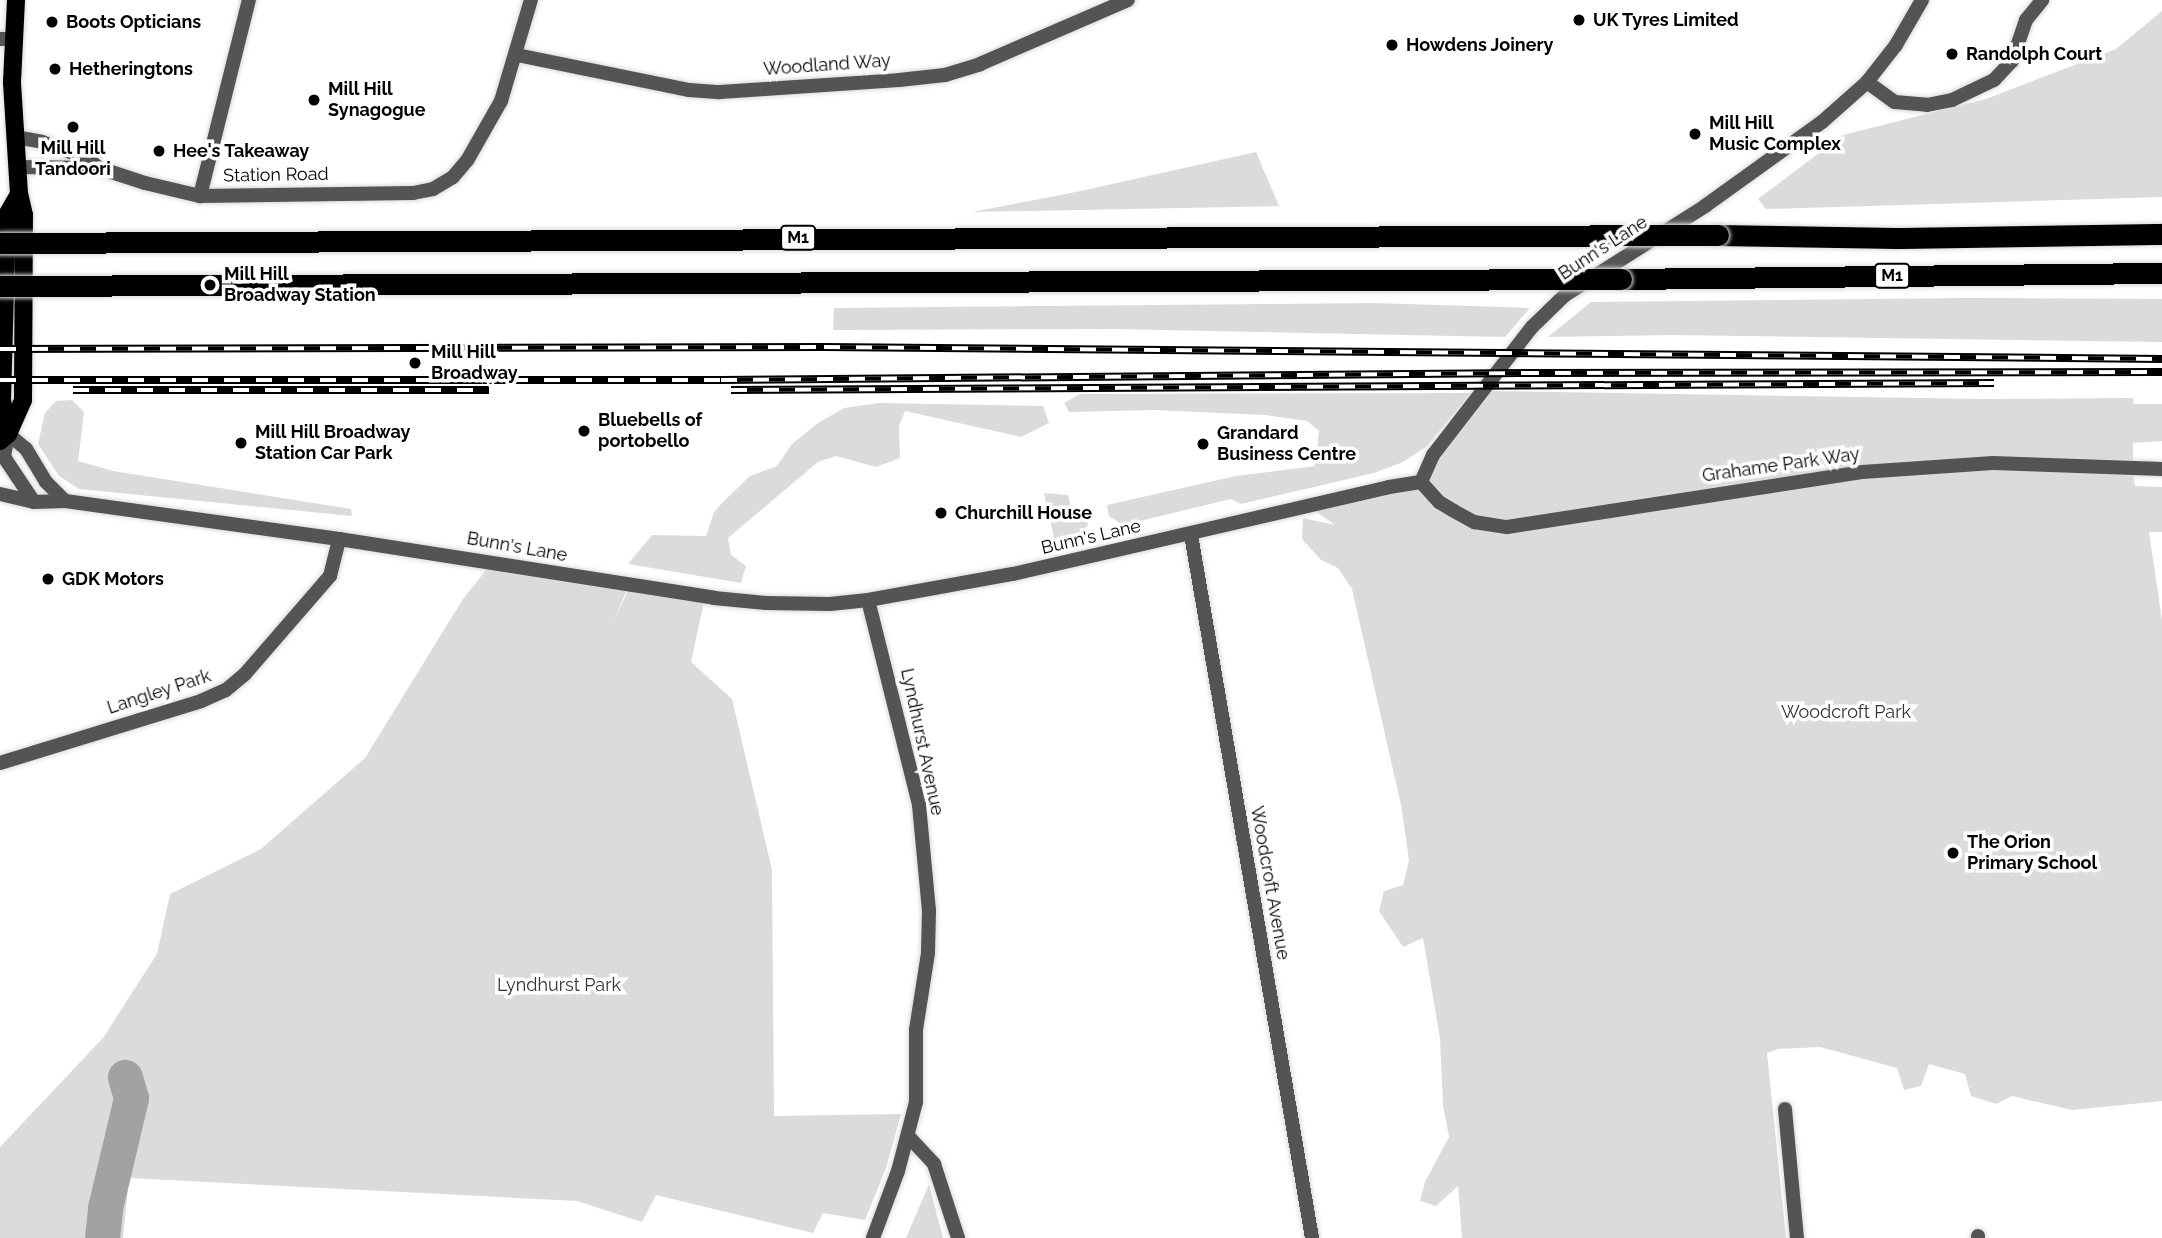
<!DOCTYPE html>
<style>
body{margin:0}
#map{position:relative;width:2162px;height:1238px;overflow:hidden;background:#fff;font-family:Raleway,sans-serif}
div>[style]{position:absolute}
.green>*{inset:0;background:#dbdbdb}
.river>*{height:35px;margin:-17.5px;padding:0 17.5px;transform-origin:17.5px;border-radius:17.5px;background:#a2a2a2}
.roads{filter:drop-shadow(0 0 2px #dbdbdb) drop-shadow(0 0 2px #dbdbdb)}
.minor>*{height:14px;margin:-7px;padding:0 7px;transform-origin:7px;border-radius:7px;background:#545454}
.tertiary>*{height:14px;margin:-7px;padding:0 7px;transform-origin:7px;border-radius:7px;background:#545454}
.primary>*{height:18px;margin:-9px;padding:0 9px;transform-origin:9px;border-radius:9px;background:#000}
.motorway>*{height:21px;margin:-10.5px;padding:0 10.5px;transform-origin:10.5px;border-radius:10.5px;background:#000}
.rail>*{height:8px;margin-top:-4px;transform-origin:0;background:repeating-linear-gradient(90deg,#fff 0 16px,#000 0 32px);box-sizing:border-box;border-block:2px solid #000}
.bridges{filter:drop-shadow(0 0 2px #dbdbdb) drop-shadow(0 0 2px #dbdbdb)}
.motorway-bridge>*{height:21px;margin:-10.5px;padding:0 10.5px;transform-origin:10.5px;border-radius:10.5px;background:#000}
.dots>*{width:19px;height:19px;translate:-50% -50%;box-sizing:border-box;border:4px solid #fff;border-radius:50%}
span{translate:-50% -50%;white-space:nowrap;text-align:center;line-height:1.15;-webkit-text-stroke:7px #fff;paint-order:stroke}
.shield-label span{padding:2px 5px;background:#fff;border:2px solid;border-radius:5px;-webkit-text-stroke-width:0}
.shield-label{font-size:16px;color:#000;font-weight:700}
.poi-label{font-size:18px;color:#000;font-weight:700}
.left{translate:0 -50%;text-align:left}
.street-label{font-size:18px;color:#000}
.park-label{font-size:18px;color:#323232}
</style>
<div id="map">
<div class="green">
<i style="clip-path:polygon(2162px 11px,2162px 197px,1766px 209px,1758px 199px,1843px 135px,1986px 99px,2116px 49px)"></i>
<i style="clip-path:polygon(1256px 152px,1279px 206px,972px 212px,1076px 192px)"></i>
<i style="clip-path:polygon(1967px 298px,2162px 299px,2162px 342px,1673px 335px,1548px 337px,1591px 302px)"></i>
<i style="clip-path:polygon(1373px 303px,1530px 308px,1505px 337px,1112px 329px,833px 330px,834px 308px)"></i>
<i style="clip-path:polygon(1489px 391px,1985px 399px,2133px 398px,2134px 404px,2162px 404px,2162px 441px,2133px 443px,2133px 474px,2135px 486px,2162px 487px,2162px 532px,2149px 532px,2162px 620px,2162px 1101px,2072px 1110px,2012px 1096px,1996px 1104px,1971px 1096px,1965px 1074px,1929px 1064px,1921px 1086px,1904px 1090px,1897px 1068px,1820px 1047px,1778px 1049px,1767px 1053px,1786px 1238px,1462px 1238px,1458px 1186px,1436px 1206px,1420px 1201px,1425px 1182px,1449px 1137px,1443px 1105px,1440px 1038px,1423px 938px,1403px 947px,1379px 911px,1384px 891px,1403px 885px,1409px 860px,1401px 805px,1352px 589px,1338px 568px,1321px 560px,1302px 539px,1303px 518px,1335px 525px,1308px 506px,1421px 482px)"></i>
<i style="clip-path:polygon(1471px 393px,1426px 447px,1403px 462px,1374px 473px,1241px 504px,1231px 499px,1123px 525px,1109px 516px,1107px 505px,1236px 476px,1315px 466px,1319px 431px,1307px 421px,1265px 415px,1155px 410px,1069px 412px,1064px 403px,1080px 394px)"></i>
<i style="clip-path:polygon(72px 400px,84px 412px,78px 461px,113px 471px,351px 509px,352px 516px,79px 489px,59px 476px,38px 444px,45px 413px,56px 401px)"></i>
<i style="clip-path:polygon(879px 403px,1043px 406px,1049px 423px,1021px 437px,905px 411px,899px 426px,900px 458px,876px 467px,836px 456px,818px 462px,728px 538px,731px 555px,746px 566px,741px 583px,628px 564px,652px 535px,706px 536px,714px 512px,723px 502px,750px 476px,777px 466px,792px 444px,818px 423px,844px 408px)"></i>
<i style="clip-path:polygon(1044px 493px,1068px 495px,1074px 519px,1090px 517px,1084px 535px,1055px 542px)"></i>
<i style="clip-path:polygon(490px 565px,629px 585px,614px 620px,631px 585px,705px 597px,691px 662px,732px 699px,772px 870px,774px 1116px,901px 1114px,886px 1168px,865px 1220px,823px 1213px,813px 1233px,656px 1195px,642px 1222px,577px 1201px,129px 1178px,123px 1238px,0 1238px,0 1147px,103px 1038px,157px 954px,170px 894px,261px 849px,365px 758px,463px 599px)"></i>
<i style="clip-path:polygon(929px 1184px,943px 1238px,906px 1238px)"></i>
</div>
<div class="river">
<i style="left:102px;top:1238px;width:30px;rotate:-84deg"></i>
<i style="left:105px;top:1208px;width:113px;rotate:-76.7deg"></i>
<i style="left:131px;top:1098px;width:22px;rotate:-106deg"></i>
</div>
<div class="roads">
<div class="minor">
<i style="left:0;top:39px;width:14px"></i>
<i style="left:517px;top:55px;width:176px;rotate:11.5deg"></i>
<i style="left:689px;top:90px;width:31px;rotate:4deg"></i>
<i style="left:720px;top:92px;width:179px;rotate:-3.8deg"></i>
<i style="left:899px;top:80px;width:46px;rotate:-6.2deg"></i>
<i style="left:945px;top:75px;width:37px;rotate:-17deg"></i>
<i style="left:980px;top:64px;width:161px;rotate:-23.4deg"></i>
<i style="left:1867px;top:82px;width:34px;rotate:36deg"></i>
<i style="left:1895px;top:102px;width:32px;rotate:5deg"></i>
<i style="left:1927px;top:105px;width:25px;rotate:-11deg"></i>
<i style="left:1952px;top:100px;width:47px;rotate:-25.5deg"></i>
<i style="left:1994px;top:80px;width:26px;rotate:-47deg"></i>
<i style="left:2012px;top:61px;width:43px;rotate:-71.1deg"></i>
<i style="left:2026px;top:20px;width:26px;rotate:-51deg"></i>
<i style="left:15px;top:137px;width:27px;rotate:10deg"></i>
<i style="left:42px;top:142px;width:48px;rotate:19.6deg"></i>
<i style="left:87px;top:158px;width:16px;rotate:40deg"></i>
<i style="left:17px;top:167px;width:82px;rotate:0.7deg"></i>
<i style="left:99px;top:168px;width:48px;rotate:18.1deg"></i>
<i style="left:145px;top:183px;width:57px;rotate:13.3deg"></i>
<i style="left:200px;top:196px;width:213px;rotate:-0.8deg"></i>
<i style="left:413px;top:193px;width:20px;rotate:-11deg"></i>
<i style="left:433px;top:189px;width:23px;rotate:-31deg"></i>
<i style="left:453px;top:177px;width:23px;rotate:-50deg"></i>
<i style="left:468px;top:159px;width:67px;rotate:-60.4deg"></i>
<i style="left:501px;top:101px;width:105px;rotate:-73.5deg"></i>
<i style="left:200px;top:196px;width:202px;rotate:-76deg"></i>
<i style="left:0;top:763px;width:210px;rotate:-17.1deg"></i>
<i style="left:201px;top:701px;width:27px;rotate:-24deg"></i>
<i style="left:226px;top:690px;width:25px;rotate:-40deg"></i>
<i style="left:245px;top:674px;width:130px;rotate:-49.1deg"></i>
<i style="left:330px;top:576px;width:38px;rotate:-76deg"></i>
<i style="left:1785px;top:1109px;width:130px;rotate:84.7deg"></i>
<i style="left:909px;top:1137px;width:37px;rotate:47deg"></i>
<i style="left:934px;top:1164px;width:78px;rotate:72deg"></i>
<i style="left:1978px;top:1236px;width:2px;rotate:90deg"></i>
</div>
<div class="tertiary">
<i style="left:1421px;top:482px;width:27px;rotate:48deg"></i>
<i style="left:1439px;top:502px;width:17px;rotate:31deg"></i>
<i style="left:1454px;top:511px;width:23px;rotate:29deg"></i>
<i style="left:1474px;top:522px;width:33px;rotate:9deg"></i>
<i style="left:1507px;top:527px;width:359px;rotate:-8.8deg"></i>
<i style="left:1862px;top:472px;width:131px;rotate:-3.9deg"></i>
<i style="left:1993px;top:463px;width:169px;rotate:2deg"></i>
<i style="left:1421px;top:482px;width:30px;rotate:-66deg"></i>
<i style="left:1433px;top:455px;width:162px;rotate:-52.3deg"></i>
<i style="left:1532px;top:327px;width:46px;rotate:-44.1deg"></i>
<i style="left:1565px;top:295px;width:166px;rotate:-32.4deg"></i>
<i style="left:1705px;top:206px;width:144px;rotate:-35.7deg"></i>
<i style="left:1822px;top:122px;width:60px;rotate:-41.6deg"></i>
<i style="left:1867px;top:82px;width:47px;rotate:-51.9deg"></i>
<i style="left:1896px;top:45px;width:52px;rotate:-60deg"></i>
<i style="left:0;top:494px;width:35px;rotate:13deg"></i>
<i style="left:65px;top:501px;width:27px;rotate:-135deg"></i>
<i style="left:46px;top:482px;width:39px;rotate:-121deg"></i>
<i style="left:26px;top:449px;width:23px;rotate:-140deg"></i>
<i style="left:8px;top:434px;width:23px;rotate:100deg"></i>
<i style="left:4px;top:457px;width:54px;rotate:56.3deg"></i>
<i style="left:34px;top:502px;width:31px;rotate:-2deg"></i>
<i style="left:65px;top:501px;width:277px;rotate:7.9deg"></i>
<i style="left:339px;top:539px;width:380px;rotate:8.9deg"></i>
<i style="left:714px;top:598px;width:52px;rotate:5.5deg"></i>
<i style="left:766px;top:603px;width:64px;rotate:0.9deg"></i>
<i style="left:830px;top:604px;width:38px;rotate:-6deg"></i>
<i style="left:868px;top:600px;width:147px;rotate:-10.2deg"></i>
<i style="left:1013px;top:574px;width:386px;rotate:-13deg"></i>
<i style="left:1389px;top:487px;width:32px;rotate:-9deg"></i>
<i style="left:1191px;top:535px;width:713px;rotate:80.23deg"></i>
<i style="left:868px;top:600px;width:211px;rotate:76deg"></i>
<i style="left:919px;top:805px;width:106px;rotate:84.6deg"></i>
<i style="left:929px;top:911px;width:42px;rotate:91.4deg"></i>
<i style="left:928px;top:953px;width:78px;rotate:98.9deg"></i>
<i style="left:916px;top:1030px;width:72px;rotate:90deg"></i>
<i style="left:916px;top:1102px;width:71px;rotate:104.6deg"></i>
<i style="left:898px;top:1171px;width:72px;rotate:110.5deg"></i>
</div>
<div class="primary">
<i style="left:8px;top:434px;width:36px;rotate:-100deg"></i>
<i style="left:2px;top:399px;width:184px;rotate:-88.4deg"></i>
<i style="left:7px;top:215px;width:24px;rotate:-60deg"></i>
<i style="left:0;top:441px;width:11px;rotate:-41deg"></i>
<i style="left:8px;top:434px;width:37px;rotate:-66deg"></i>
<i style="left:23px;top:400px;width:185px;rotate:-89.7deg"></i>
<i style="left:24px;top:215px;width:22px;rotate:-103deg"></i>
<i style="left:19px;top:194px;width:112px;rotate:-93.6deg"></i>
<i style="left:12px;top:82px;width:82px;rotate:-87.2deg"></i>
</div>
<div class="motorway">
<i style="left:1718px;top:235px;width:178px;rotate:1deg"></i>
<i style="left:1896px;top:238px;width:266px;rotate:-0.9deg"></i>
<i style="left:1621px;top:279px;width:541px;rotate:-0.64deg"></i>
</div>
</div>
<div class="rail">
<i style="left:0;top:349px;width:824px;rotate:-0.14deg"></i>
<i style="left:824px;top:347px;width:1338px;rotate:0.51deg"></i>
<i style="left:0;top:380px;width:721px"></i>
<i style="left:721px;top:380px;width:802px;rotate:-0.5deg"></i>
<i style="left:1523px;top:373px;width:639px;rotate:-0.09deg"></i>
<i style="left:73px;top:390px;width:416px"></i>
<i style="left:731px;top:390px;width:1263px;rotate:-0.32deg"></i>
</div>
<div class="bridges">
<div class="motorway-bridge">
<i style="left:0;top:243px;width:1718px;rotate:-0.27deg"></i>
<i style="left:0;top:286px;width:1621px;rotate:-0.25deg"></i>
</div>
</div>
<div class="dots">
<i style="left:1579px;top:20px;background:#000"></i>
<i style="left:52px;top:22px;background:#000"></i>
<i style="left:1392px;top:45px;background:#000"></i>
<i style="left:1952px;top:54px;background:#000"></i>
<i style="left:55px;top:69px;background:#000"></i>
<i style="left:314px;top:100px;background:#000"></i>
<i style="left:73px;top:127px;background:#000"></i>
<i style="left:1695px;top:134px;background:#000"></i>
<i style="left:159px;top:151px;background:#000"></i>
<i style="left:210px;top:285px;background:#000"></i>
<i style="left:415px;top:363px;background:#000"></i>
<i style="left:584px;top:431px;background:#000"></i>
<i style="left:241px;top:443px;background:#000"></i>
<i style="left:1203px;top:444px;background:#000"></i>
<i style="left:941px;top:513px;background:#000"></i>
<i style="left:48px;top:579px;background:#000"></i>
<i style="left:1953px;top:853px;background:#000"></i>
</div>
<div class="shield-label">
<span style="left:798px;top:238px">M1</span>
<span style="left:1892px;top:276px">M1</span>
</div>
<div class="poi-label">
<span class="left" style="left:1593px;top:20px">UK Tyres Limited</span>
<span class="left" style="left:66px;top:22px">Boots Opticians</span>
<span class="left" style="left:1406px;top:45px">Howdens Joinery</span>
<span class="left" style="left:1966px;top:54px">Randolph Court</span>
<span class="left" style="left:69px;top:69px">Hetheringtons</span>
<span class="left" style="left:328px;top:100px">Mill Hill<br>Synagogue</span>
<span class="left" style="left:1709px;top:134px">Mill Hill<br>Music Complex</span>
<span style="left:73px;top:159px">Mill Hill<br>Tandoori</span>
<span class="left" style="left:173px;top:151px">Hee's Takeaway</span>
<span class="left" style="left:224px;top:285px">Mill Hill<br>Broadway Station</span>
<span class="left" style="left:431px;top:363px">Mill Hill<br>Broadway</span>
<span class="left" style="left:598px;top:431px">Bluebells of<br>portobello</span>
<span class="left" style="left:255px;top:443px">Mill Hill Broadway<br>Station Car Park</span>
<span class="left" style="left:1217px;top:444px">Grandard<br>Business Centre</span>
<span class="left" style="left:955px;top:513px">Churchill House</span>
<span class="left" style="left:62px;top:579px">GDK Motors</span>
<span class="left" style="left:1967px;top:853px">The Orion<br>Primary School</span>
</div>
<div class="street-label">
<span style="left:827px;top:65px;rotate:-4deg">Woodland Way</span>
<span style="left:276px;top:175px;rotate:-1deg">Station Road</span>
<span style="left:1603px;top:248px;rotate:-33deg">Bunn's Lane</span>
<span style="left:1781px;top:465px;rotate:-8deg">Grahame Park Way</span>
<span style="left:1091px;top:537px;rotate:-13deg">Bunn's Lane</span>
<span style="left:517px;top:547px;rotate:10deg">Bunn's Lane</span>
<span style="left:159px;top:692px;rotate:-18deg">Langley Park</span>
<span style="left:922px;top:742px;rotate:78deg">Lyndhurst Avenue</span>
<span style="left:1270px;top:883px;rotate:80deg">Woodcroft Avenue</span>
</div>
<div class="park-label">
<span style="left:1846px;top:712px">Woodcroft Park</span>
<span style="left:559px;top:985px">Lyndhurst Park</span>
</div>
</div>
